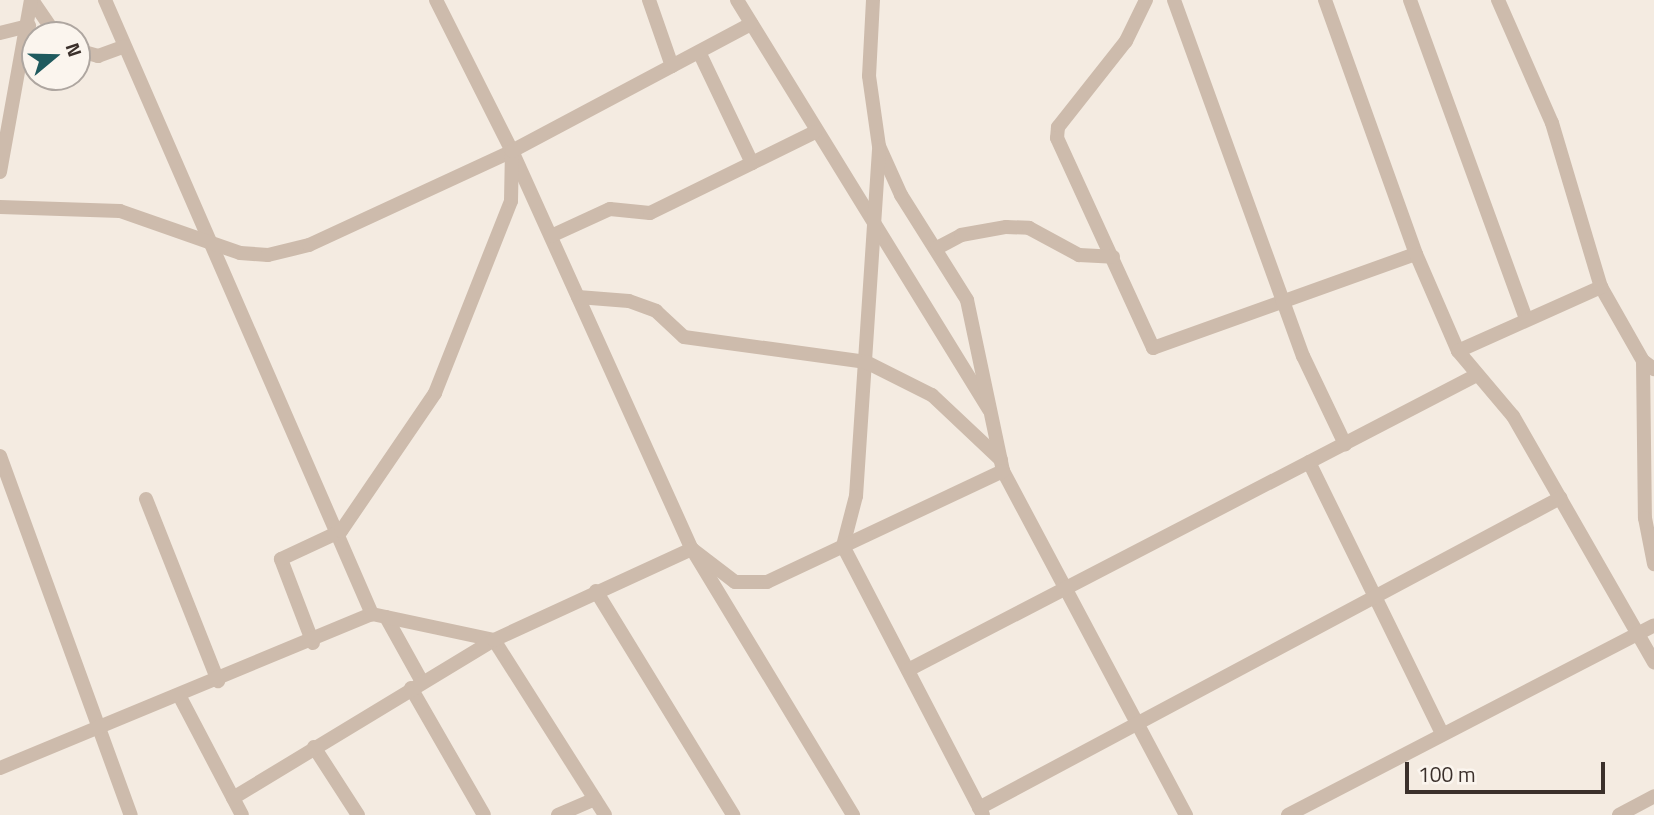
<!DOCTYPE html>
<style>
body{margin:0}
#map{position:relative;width:1654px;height:815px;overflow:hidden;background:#f4ebe1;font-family:"Titillium Web",sans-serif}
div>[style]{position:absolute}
.minor>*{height:14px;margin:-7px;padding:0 7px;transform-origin:7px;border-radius:7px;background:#cdbbac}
span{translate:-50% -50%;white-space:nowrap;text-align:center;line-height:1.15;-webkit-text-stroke:6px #fbf5ee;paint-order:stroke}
.north{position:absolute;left:21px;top:21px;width:70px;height:70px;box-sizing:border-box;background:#fbf5ee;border:2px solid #aea6a0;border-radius:50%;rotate:71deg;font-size:19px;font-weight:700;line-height:28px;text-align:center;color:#3b302b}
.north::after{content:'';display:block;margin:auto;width:24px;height:32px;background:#1f5a5e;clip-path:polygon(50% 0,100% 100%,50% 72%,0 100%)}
.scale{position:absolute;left:1405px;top:762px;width:200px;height:32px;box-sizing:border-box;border:4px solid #3b302b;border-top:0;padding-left:9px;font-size:21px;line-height:24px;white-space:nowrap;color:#3b302b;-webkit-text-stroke:5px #fbf5ee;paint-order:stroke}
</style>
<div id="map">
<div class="minor">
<i style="left:32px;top:0;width:42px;rotate:55.6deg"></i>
<i style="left:105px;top:0;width:670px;rotate:66.5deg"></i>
<i style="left:436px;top:0;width:169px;rotate:63.3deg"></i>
<i style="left:512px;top:151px;width:437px;rotate:65.7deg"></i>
<i style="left:692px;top:549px;width:311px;rotate:58.8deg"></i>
<i style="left:649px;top:0;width:70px;rotate:70.8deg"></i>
<i style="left:737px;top:0;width:481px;rotate:58.4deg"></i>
<i style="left:873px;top:0;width:76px;rotate:93deg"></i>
<i style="left:869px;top:76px;width:71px;rotate:81.9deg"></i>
<i style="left:879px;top:146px;width:54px;rotate:65.8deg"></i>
<i style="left:901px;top:195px;width:124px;rotate:57.8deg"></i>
<i style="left:967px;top:300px;width:175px;rotate:78.1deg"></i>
<i style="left:1003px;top:471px;width:390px;rotate:62deg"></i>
<i style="left:1146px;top:0;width:46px;rotate:116deg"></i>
<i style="left:1126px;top:41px;width:110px;rotate:128.3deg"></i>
<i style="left:1058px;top:127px;width:11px;rotate:95deg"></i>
<i style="left:1057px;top:138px;width:231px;rotate:65.4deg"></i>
<i style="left:1153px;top:348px;width:279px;rotate:-19.7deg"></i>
<i style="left:1174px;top:0;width:379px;rotate:70.1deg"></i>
<i style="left:1303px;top:356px;width:98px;rotate:64.5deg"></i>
<i style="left:1325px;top:0;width:270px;rotate:70.3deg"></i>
<i style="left:1416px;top:254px;width:106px;rotate:66.6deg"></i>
<i style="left:1458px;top:351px;width:85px;rotate:49.8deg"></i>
<i style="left:1513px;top:416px;width:284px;rotate:60.2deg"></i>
<i style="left:1410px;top:0;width:338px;rotate:70deg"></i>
<i style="left:1498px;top:0;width:134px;rotate:66.3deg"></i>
<i style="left:1552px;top:123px;width:171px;rotate:73.4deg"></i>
<i style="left:1601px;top:287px;width:85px;rotate:60.4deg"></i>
<i style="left:1643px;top:361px;width:14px;rotate:36deg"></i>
<i style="left:0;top:33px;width:30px;rotate:-14deg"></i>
<i style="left:77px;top:50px;width:22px;rotate:16deg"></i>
<i style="left:98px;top:56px;width:27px;rotate:-20deg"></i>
<i style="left:879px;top:150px;width:347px;rotate:93.8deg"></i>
<i style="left:856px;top:496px;width:52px;rotate:104.6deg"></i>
<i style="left:843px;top:546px;width:303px;rotate:62.5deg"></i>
<i style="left:752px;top:163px;width:70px;rotate:-26.2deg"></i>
<i style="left:0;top:172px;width:175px;rotate:-79.8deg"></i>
<i style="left:0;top:207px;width:120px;rotate:1.9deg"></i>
<i style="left:120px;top:211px;width:127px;rotate:19.3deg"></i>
<i style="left:240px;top:253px;width:28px;rotate:4deg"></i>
<i style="left:268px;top:255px;width:42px;rotate:-13.7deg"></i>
<i style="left:309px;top:245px;width:224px;rotate:-24.8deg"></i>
<i style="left:551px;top:236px;width:65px;rotate:-24.6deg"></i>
<i style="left:610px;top:209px;width:40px;rotate:5.7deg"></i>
<i style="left:650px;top:213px;width:114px;rotate:-26.1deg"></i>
<i style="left:752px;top:163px;width:123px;rotate:-115.5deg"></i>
<i style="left:937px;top:248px;width:27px;rotate:-28deg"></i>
<i style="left:961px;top:235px;width:46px;rotate:-10.1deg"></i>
<i style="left:1006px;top:227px;width:23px;rotate:2deg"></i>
<i style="left:1029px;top:228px;width:57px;rotate:28.4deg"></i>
<i style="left:1079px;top:255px;width:34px;rotate:3deg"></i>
<i style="left:578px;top:297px;width:51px;rotate:4.5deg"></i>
<i style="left:629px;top:301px;width:29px;rotate:20deg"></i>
<i style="left:656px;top:311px;width:38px;rotate:43deg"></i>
<i style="left:684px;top:337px;width:184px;rotate:7.8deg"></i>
<i style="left:866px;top:362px;width:74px;rotate:26.6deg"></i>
<i style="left:932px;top:395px;width:95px;rotate:43.3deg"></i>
<i style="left:1458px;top:351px;width:157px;rotate:-24.1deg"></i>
<i style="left:1643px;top:361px;width:157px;rotate:89.3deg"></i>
<i style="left:1645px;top:518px;width:47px;rotate:78.9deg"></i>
<i style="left:0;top:456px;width:382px;rotate:70deg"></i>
<i style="left:1309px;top:462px;width:302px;rotate:63.9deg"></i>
<i style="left:146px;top:499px;width:196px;rotate:68.4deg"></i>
<i style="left:596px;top:591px;width:263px;rotate:58.5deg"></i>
<i style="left:386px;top:617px;width:74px;rotate:61deg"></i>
<i style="left:313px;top:643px;width:90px;rotate:-110.9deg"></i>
<i style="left:281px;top:559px;width:66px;rotate:-25deg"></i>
<i style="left:341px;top:531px;width:167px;rotate:-55.7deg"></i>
<i style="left:435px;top:393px;width:206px;rotate:-68.4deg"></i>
<i style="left:511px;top:201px;width:50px;rotate:-88.9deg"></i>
<i style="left:512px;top:151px;width:271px;rotate:-28deg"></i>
<i style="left:908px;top:670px;width:639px;rotate:-27.41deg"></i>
<i style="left:411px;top:688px;width:146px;rotate:60.1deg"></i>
<i style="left:180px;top:697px;width:133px;rotate:62.3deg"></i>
<i style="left:314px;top:747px;width:81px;rotate:57.1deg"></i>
<i style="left:0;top:768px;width:403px;rotate:-22.5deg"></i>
<i style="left:372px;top:614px;width:125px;rotate:12deg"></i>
<i style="left:494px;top:640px;width:207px;rotate:57.6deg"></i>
<i style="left:233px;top:798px;width:305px;rotate:-31.2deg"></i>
<i style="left:494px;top:640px;width:218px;rotate:-24.7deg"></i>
<i style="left:692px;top:549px;width:54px;rotate:37.5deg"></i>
<i style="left:735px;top:582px;width:32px"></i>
<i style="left:767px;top:582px;width:261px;rotate:-25.2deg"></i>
<i style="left:979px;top:808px;width:659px;rotate:-28.08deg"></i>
<i style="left:558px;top:815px;width:40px;rotate:-23.4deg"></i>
<i style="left:1288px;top:815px;width:412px;rotate:-27.4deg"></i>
<i style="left:1619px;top:815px;width:40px;rotate:-28deg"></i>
</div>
<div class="north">N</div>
<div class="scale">100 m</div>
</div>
